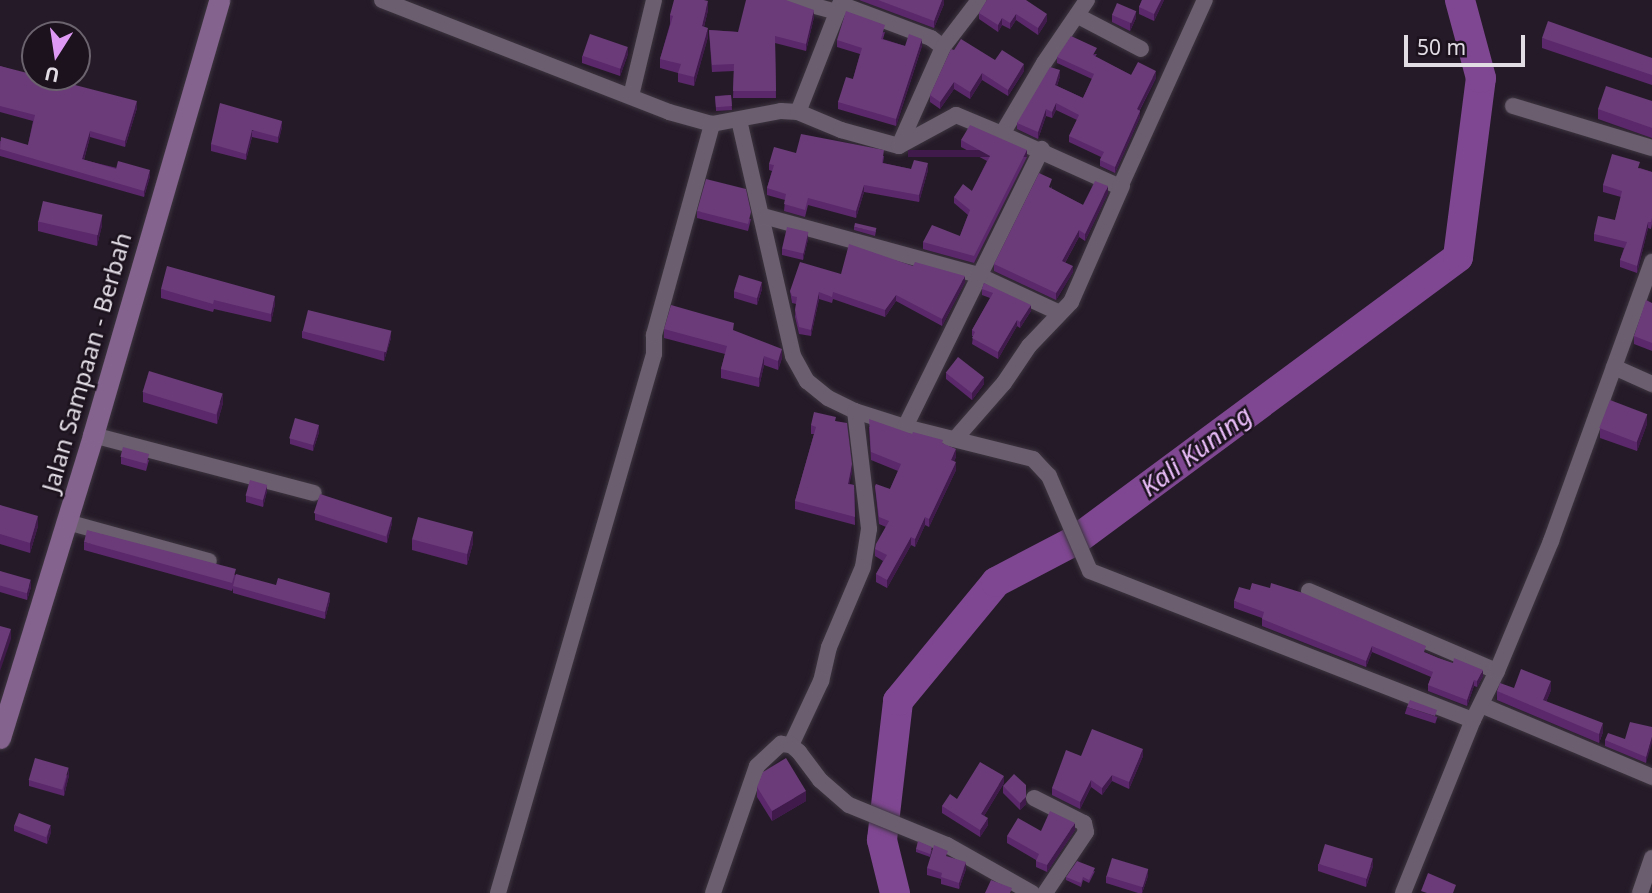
<!DOCTYPE html>
<style>
body{margin:0}
#map{position:relative;width:1652px;height:893px;overflow:hidden;background:#251b28;font-family:"Noto Sans",sans-serif}
div>[style]{position:absolute}
.river>*{height:30px;margin:-15px;padding:0 15px;transform-origin:15px;border-radius:15px;background:#7f4791}
.roads{filter:drop-shadow(0 0 2px #3d3540) drop-shadow(0 0 2px #3d3540)}
.minor>*{height:16px;margin:-8px;padding:0 8px;transform-origin:8px;border-radius:8px;background:#6b5f6f}
.secondary>*{height:21px;margin:-10.5px;padding:0 10.5px;transform-origin:10.5px;border-radius:10.5px;background:#84638e}
.wall>*{inset:0;background:#5b286b;transform-origin:0 0}
.shaded-wall>*{inset:0;background:#3f1a4b;transform-origin:0 0}
.building>*{inset:0;background:#6a3b78;transform-origin:0 0}
span{translate:-50% -50%;white-space:nowrap;text-align:center;line-height:1.15;-webkit-text-stroke:5px #1b121e;paint-order:stroke}
.street-label{font-size:24px;color:#e2dce5}
.water-label{font-size:26px;color:#eabdf9;font-style:italic}
.north{position:absolute;left:21px;top:21px;width:70px;height:70px;box-sizing:border-box;background:#1b121e;border:2px solid #6b636e;border-radius:50%;rotate:192deg;font-size:19px;font-weight:700;line-height:28px;text-align:center;color:#e2dce5}
.north::after{content:'';display:block;margin:auto;width:24px;height:32px;background:#dd99f3;clip-path:polygon(50% 0,100% 100%,50% 72%,0 100%)}
.scale{position:absolute;left:1404px;top:35px;width:121px;height:32px;box-sizing:border-box;border:4px solid #e2dce5;border-top:0;padding-left:9px;font-size:21px;line-height:24px;white-space:nowrap;color:#e2dce5;-webkit-text-stroke:5px #1b121e;paint-order:stroke}
</style>
<div id="map">
<div class="river">
<i style="left:895px;top:893px;width:55px;rotate:-103.8deg"></i>
<i style="left:882px;top:840px;width:140px;rotate:-83.4deg"></i>
<i style="left:898px;top:701px;width:154px;rotate:-50.5deg"></i>
<i style="left:996px;top:582px;width:90px;rotate:-27.7deg"></i>
<i style="left:1076px;top:540px;width:475px;rotate:-36.5deg"></i>
<i style="left:1458px;top:257px;width:180px;rotate:-82.7deg"></i>
<i style="left:1481px;top:78px;width:81px;rotate:-105.1deg"></i>
</div>
<div class="roads">
<div class="minor">
<i style="left:382px;top:0;width:308px;rotate:21.3deg"></i>
<i style="left:669px;top:112px;width:45px;rotate:15.6deg"></i>
<i style="left:712px;top:124px;width:70px;rotate:-10.7deg"></i>
<i style="left:781px;top:111px;width:17px;rotate:3deg"></i>
<i style="left:793px;top:0;width:46px;rotate:15.3deg"></i>
<i style="left:842px;top:0;width:120px;rotate:111.4deg"></i>
<i style="left:798px;top:112px;width:47px;rotate:22.7deg"></i>
<i style="left:841px;top:130px;width:60px;rotate:15.4deg"></i>
<i style="left:899px;top:146px;width:65px;rotate:-28.5deg"></i>
<i style="left:956px;top:115px;width:50px;rotate:22.4deg"></i>
<i style="left:1087px;top:0;width:76px;rotate:124.3deg"></i>
<i style="left:1044px;top:63px;width:82px;rotate:120.6deg"></i>
<i style="left:1002px;top:134px;width:129px;rotate:24.2deg"></i>
<i style="left:1120px;top:187px;width:205px;rotate:-65.6deg"></i>
<i style="left:840px;top:4px;width:97px;rotate:20.5deg"></i>
<i style="left:931px;top:38px;width:15px;rotate:37deg"></i>
<i style="left:943px;top:47px;width:59px;rotate:-52.5deg"></i>
<i style="left:1078px;top:16px;width:71px;rotate:27.6deg"></i>
<i style="left:631px;top:96px;width:99px;rotate:-76.5deg"></i>
<i style="left:1513px;top:106px;width:145px;rotate:16.8deg"></i>
<i style="left:739px;top:120px;width:242px;rotate:77.1deg"></i>
<i style="left:793px;top:356px;width:29px;rotate:61deg"></i>
<i style="left:807px;top:381px;width:27px;rotate:39deg"></i>
<i style="left:828px;top:398px;width:30px;rotate:26deg"></i>
<i style="left:855px;top:411px;width:119px;rotate:83.2deg"></i>
<i style="left:869px;top:529px;width:38px;rotate:99deg"></i>
<i style="left:863px;top:567px;width:87px;rotate:113deg"></i>
<i style="left:829px;top:647px;width:35px;rotate:103deg"></i>
<i style="left:821px;top:681px;width:71px;rotate:115.1deg"></i>
<i style="left:899px;top:146px;width:108px;rotate:-66deg"></i>
<i style="left:763px;top:216px;width:223px;rotate:15.3deg"></i>
<i style="left:978px;top:275px;width:90px;rotate:24.9deg"></i>
<i style="left:1614px;top:367px;width:42px;rotate:24.1deg"></i>
<i style="left:855px;top:411px;width:52px;rotate:17.7deg"></i>
<i style="left:905px;top:427px;width:132px;rotate:14deg"></i>
<i style="left:1033px;top:459px;width:23px;rotate:47deg"></i>
<i style="left:1049px;top:476px;width:103px;rotate:66.7deg"></i>
<i style="left:1090px;top:571px;width:411px;rotate:21.3deg"></i>
<i style="left:905px;top:427px;width:310px;rotate:-63.8deg"></i>
<i style="left:93px;top:435px;width:228px;rotate:14.7deg"></i>
<i style="left:955px;top:439px;width:74px;rotate:-48.8deg"></i>
<i style="left:1004px;top:383px;width:45px;rotate:-56deg"></i>
<i style="left:1029px;top:346px;width:61px;rotate:-46.3deg"></i>
<i style="left:1071px;top:302px;width:127px;rotate:-66.3deg"></i>
<i style="left:67px;top:522px;width:147px;rotate:15.4deg"></i>
<i style="left:1309px;top:591px;width:204px;rotate:23.1deg"></i>
<i style="left:1481px;top:705px;width:186px;rotate:22.8deg"></i>
<i style="left:1034px;top:798px;width:56px;rotate:26.6deg"></i>
<i style="left:1084px;top:823px;width:9px;rotate:77deg"></i>
<i style="left:1086px;top:832px;width:73px;rotate:123.9deg"></i>
<i style="left:498px;top:893px;width:561px;rotate:-73.86deg"></i>
<i style="left:654px;top:354px;width:19px;rotate:-90deg"></i>
<i style="left:654px;top:335px;width:219px;rotate:-74.6deg"></i>
<i style="left:713px;top:893px;width:134px;rotate:-70.9deg"></i>
<i style="left:757px;top:766px;width:33px;rotate:-43deg"></i>
<i style="left:781px;top:744px;width:10px;rotate:6deg"></i>
<i style="left:791px;top:745px;width:11px;rotate:41deg"></i>
<i style="left:799px;top:752px;width:35px;rotate:53deg"></i>
<i style="left:820px;top:780px;width:38px;rotate:41deg"></i>
<i style="left:849px;top:805px;width:106px;rotate:22.2deg"></i>
<i style="left:947px;top:845px;width:98px;rotate:29.5deg"></i>
<i style="left:1403px;top:893px;width:187px;rotate:-68deg"></i>
<i style="left:1473px;top:720px;width:55px;rotate:-63.9deg"></i>
<i style="left:1497px;top:671px;width:141px;rotate:-67.4deg"></i>
<i style="left:1551px;top:541px;width:297px;rotate:-70.1deg"></i>
<i style="left:1640px;top:893px;width:37px;rotate:-71deg"></i>
</div>
<div class="secondary">
<i style="left:0;top:738px;width:317px;rotate:-72.9deg"></i>
<i style="left:93px;top:435px;width:453px;rotate:-73.8deg"></i>
</div>
</div>
<div class="wall">
<i style="clip-path:polygon(859px 0,944px 0,944px 4px,934px 28px)"></i>
<i style="clip-path:polygon(987px 0,1047px 21px,1038px 35px,1016px 20px,1010px 29px,1002px 25px,998px 32px,979px 19px,979px 13px)"></i>
<i style="clip-path:polygon(1142px 0,1164px 0,1154px 21px,1139px 14px,1139px 7px)"></i>
<i style="clip-path:polygon(708px 10px,704px 27px,708px 37px,694px 86px,678px 82px,678px 73px,660px 68px,660px 59px,670px 24px,670px 15px)"></i>
<i style="clip-path:polygon(1112px 15px,1136px 18px,1130px 31px,1112px 22px)"></i>
<i style="clip-path:polygon(814px 17px,806px 51px,775px 43px,776px 98px,733px 98px,734px 71px,712px 72px,709px 30px,738px 32px)"></i>
<i style="clip-path:polygon(885px 32px,883px 39px,905px 46px,922px 46px,896px 126px,838px 109px,838px 102px,853px 79px,860px 54px,837px 47px,837px 40px)"></i>
<i style="clip-path:polygon(1542px 38px,1652px 58px,1652px 85px,1542px 48px)"></i>
<i style="clip-path:polygon(954px 50px,995px 60px,1024px 71px,1008px 96px,982px 80px,970px 99px,954px 89px,940px 109px,930px 102px,930px 95px)"></i>
<i style="clip-path:polygon(628px 54px,620px 76px,582px 63px,582px 56px)"></i>
<i style="clip-path:polygon(1097px 54px,1095px 57px,1131px 75px,1156px 78px,1140px 110px,1140px 117px,1115px 173px,1100px 166px,1100px 160px,1101px 157px,1069px 142px,1069px 136px,1077px 120px,1056px 110px,1052px 118px,1046px 116px,1038px 139px,1017px 129px,1017px 123px,1060px 76px,1057px 86px,1083px 98px,1092px 79px,1057px 63px,1057px 57px)"></i>
<i style="clip-path:polygon(0 66px,137px 108px,125px 147px,90px 137px,84px 160px,150px 176px,144px 197px,0 156px,0 141px,28px 145px,33px 121px,0 112px)"></i>
<i style="left:731px;top:95px;width:15px;height:16px;rotate:86deg"></i>
<i style="clip-path:polygon(1652px 101px,1652px 138px,1598px 119px,1598px 109px)"></i>
<i style="clip-path:polygon(282px 121px,282px 127px,278px 143px,252px 137px,246px 160px,211px 151px,211px 144px)"></i>
<i style="clip-path:polygon(961px 140px,1027px 157px,974px 263px,923px 249px,923px 242px,960px 236px,968px 215px,954px 203px,954px 197px,972px 191px,987px 161px,961px 147px)"></i>
<i style="clip-path:polygon(796px 153px,884px 156px,883px 163px,911px 169px,928px 170px,919px 202px,864px 192px,856px 218px,808px 205px,805px 217px,784px 211px,785px 200px,767px 195px,767px 188px,772px 171px,769px 170px,769px 164px)"></i>
<i style="clip-path:polygon(1640px 168px,1652px 172px,1652px 224px,1651px 229px,1648px 228px,1637px 273px,1620px 267px,1620px 260px,1624px 248px,1594px 241px,1594px 234px,1615px 220px,1621px 197px,1603px 192px,1603px 185px)"></i>
<i style="clip-path:polygon(1052px 186px,1051px 189px,1083px 205px,1108px 193px,1085px 241px,1079px 237px,1065px 263px,1073px 272px,1056px 300px,994px 271px,994px 264px)"></i>
<i style="clip-path:polygon(697px 211px,751px 219px,748px 231px,697px 218px)"></i>
<i style="clip-path:polygon(38px 221px,102px 225px,97px 246px,38px 231px)"></i>
<i style="clip-path:polygon(854px 227px,876px 231px,875px 236px,854px 230px)"></i>
<i style="clip-path:polygon(808px 239px,803px 260px,782px 255px,782px 248px)"></i>
<i style="clip-path:polygon(841px 274px,965px 282px,942px 326px,896px 301px,885px 317px,833px 299px,832px 303px,819px 299px,811px 336px,799px 334px,795px 317px,796px 304px,792px 303px,790px 291px)"></i>
<i style="clip-path:polygon(984px 283px,1031px 311px,1020px 328px,1017px 326px,998px 359px,972px 344px,973px 336px,972px 336px,972px 330px,990px 298px,982px 295px,982px 289px)"></i>
<i style="clip-path:polygon(161px 289px,275px 304px,271px 322px,214px 309px,213px 312px,161px 298px)"></i>
<i style="clip-path:polygon(762px 289px,757px 305px,734px 298px,734px 291px)"></i>
<i style="clip-path:polygon(1652px 303px,1652px 351px,1634px 344px,1634px 336px)"></i>
<i style="clip-path:polygon(664px 329px,734px 331px,782px 358px,778px 370px,764px 365px,759px 387px,721px 378px,721px 369px,725px 354px,664px 338px)"></i>
<i style="clip-path:polygon(302px 331px,391px 338px,384px 361px,302px 338px)"></i>
<i style="clip-path:polygon(946px 373px,984px 384px,972px 400px,946px 379px)"></i>
<i style="clip-path:polygon(143px 392px,223px 403px,217px 424px,143px 402px)"></i>
<i style="clip-path:polygon(836px 421px,852px 472px,849px 484px,854px 485px,855px 525px,795px 509px,795px 501px,814px 434px,811px 434px,811px 425px)"></i>
<i style="clip-path:polygon(1647px 424px,1637px 451px,1600px 438px,1600px 428px)"></i>
<i style="clip-path:polygon(869px 427px,912px 434px,943px 443px,956px 457px,954px 461px,956px 470px,929px 527px,925px 525px,915px 547px,911px 545px,887px 588px,876px 582px,876px 574px,883px 561px,875px 556px,875px 549px,886px 527px,879px 524px,875px 486px,890px 489px,898px 471px,871px 460px)"></i>
<i style="clip-path:polygon(319px 432px,313px 451px,290px 444px,290px 438px)"></i>
<i style="clip-path:polygon(121px 457px,149px 460px,146px 471px,121px 464px)"></i>
<i style="clip-path:polygon(267px 491px,263px 507px,246px 502px,246px 495px)"></i>
<i style="clip-path:polygon(0 505px,38px 526px,30px 553px,0 544px)"></i>
<i style="clip-path:polygon(315px 513px,392px 523px,387px 543px,315px 520px)"></i>
<i style="clip-path:polygon(412px 539px,473px 543px,467px 565px,412px 550px)"></i>
<i style="clip-path:polygon(84px 542px,236px 575px,330px 600px,325px 619px,233px 593px,233px 588px,232px 591px,84px 550px)"></i>
<i style="clip-path:polygon(0 571px,31px 587px,27px 600px,0 592px)"></i>
<i style="clip-path:polygon(1234px 601px,1426px 653px,1483px 676px,1477px 687px,1474px 686px,1467px 706px,1428px 691px,1428px 685px,1431px 677px,1372px 652px,1366px 667px,1262px 626px,1262px 618px,1234px 608px)"></i>
<i style="clip-path:polygon(1514px 688px,1551px 690px,1546px 702px,1603px 732px,1599px 743px,1497px 700px,1497px 691px)"></i>
<i style="left:1407px;top:707px;width:32px;height:7px;rotate:18deg"></i>
<i style="clip-path:polygon(1652px 727px,1646px 763px,1605px 746px,1605px 740px,1625px 739px)"></i>
<i style="clip-path:polygon(1081px 756px,1143px 756px,1129px 789px,1112px 781px,1102px 795px,1091px 787px,1080px 809px,1052px 795px,1052px 788px)"></i>
<i style="clip-path:polygon(69px 775px,64px 796px,29px 786px,29px 780px)"></i>
<i style="clip-path:polygon(1004px 783px,984px 816px,988px 825px,980px 837px,942px 813px,942px 806px,957px 799px)"></i>
<i style="clip-path:polygon(1003px 786px,1026px 804px,1020px 810px,1003px 793px)"></i>
<i style="clip-path:polygon(757px 787px,806px 801px,772px 821px,757px 797px)"></i>
<i style="clip-path:polygon(14px 825px,51px 832px,47px 844px,14px 831px)"></i>
<i style="clip-path:polygon(1075px 830px,1047px 872px,1036px 867px,1036px 860px,1007px 843px,1007px 836px,1041px 831px)"></i>
<i style="clip-path:polygon(916px 849px,932px 850px,930px 857px,916px 852px)"></i>
<i style="clip-path:polygon(1318px 864px,1373px 866px,1366px 887px,1318px 871px)"></i>
<i style="clip-path:polygon(927px 868px,966px 869px,959px 889px,941px 884px,941px 879px,927px 875px)"></i>
<i style="clip-path:polygon(1095px 871px,1089px 883px,1083px 880px,1081px 887px,1066px 880px,1066px 877px)"></i>
<i style="clip-path:polygon(1106px 876px,1148px 876px,1142px 893px,1138px 893px,1106px 883px)"></i>
</div>
<div class="shaded-wall">
<i style="clip-path:polygon(942px 0,944px 0,944px 4px,934px 28px,934px 21px)"></i>
<i style="clip-path:polygon(1161px 0,1164px 0,1154px 21px,1154px 14px)"></i>
<i style="clip-path:polygon(708px 1px,708px 10px,702px 35px,702px 26px)"></i>
<i style="clip-path:polygon(814px 10px,814px 17px,806px 51px,806px 44px)"></i>
<i style="clip-path:polygon(1136px 11px,1136px 18px,1130px 31px,1130px 24px)"></i>
<i style="clip-path:polygon(1016px 14px,1016px 20px,1010px 29px,1010px 23px)"></i>
<i style="clip-path:polygon(1047px 14px,1047px 21px,1038px 35px,1038px 28px)"></i>
<i style="clip-path:polygon(1002px 18px,1002px 25px,998px 32px,998px 25px)"></i>
<i style="clip-path:polygon(708px 28px,708px 37px,694px 86px,694px 77px)"></i>
<i style="clip-path:polygon(922px 39px,922px 46px,896px 126px,896px 119px)"></i>
<i style="clip-path:polygon(628px 47px,628px 54px,620px 76px,620px 69px)"></i>
<i style="clip-path:polygon(1024px 64px,1024px 71px,1008px 96px,1008px 90px)"></i>
<i style="clip-path:polygon(1060px 70px,1060px 76px,1055px 92px,1055px 85px)"></i>
<i style="clip-path:polygon(1156px 71px,1156px 78px,1137px 115px,1137px 109px)"></i>
<i style="clip-path:polygon(982px 73px,982px 80px,970px 99px,970px 92px)"></i>
<i style="clip-path:polygon(954px 82px,954px 89px,940px 109px,940px 102px)"></i>
<i style="clip-path:polygon(137px 101px,137px 108px,125px 147px,125px 141px)"></i>
<i style="clip-path:polygon(1056px 103px,1056px 110px,1052px 118px,1052px 112px)"></i>
<i style="clip-path:polygon(1046px 109px,1046px 116px,1038px 139px,1038px 132px)"></i>
<i style="clip-path:polygon(1140px 111px,1140px 117px,1115px 173px,1115px 167px)"></i>
<i style="clip-path:polygon(282px 121px,282px 127px,278px 143px,278px 137px)"></i>
<i style="clip-path:polygon(252px 130px,252px 137px,246px 160px,246px 154px)"></i>
<i style="clip-path:polygon(90px 131px,90px 137px,82px 166px,82px 159px)"></i>
<i style="left:1027px;top:150px;width:7px;height:119px;rotate:90deg"></i>
<i style="clip-path:polygon(928px 163px,928px 170px,919px 202px,919px 195px)"></i>
<i style="clip-path:polygon(150px 170px,150px 176px,144px 197px,144px 191px)"></i>
<i style="clip-path:polygon(864px 185px,864px 192px,856px 218px,856px 211px)"></i>
<i style="clip-path:polygon(1108px 186px,1108px 193px,1085px 241px,1085px 234px)"></i>
<i style="clip-path:polygon(102px 215px,102px 225px,97px 246px,97px 236px)"></i>
<i style="clip-path:polygon(1648px 222px,1648px 228px,1637px 273px,1637px 266px)"></i>
<i style="clip-path:polygon(1079px 230px,1079px 237px,1062px 268px,1062px 261px)"></i>
<i style="clip-path:polygon(808px 232px,808px 239px,803px 260px,803px 253px)"></i>
<i style="clip-path:polygon(1073px 266px,1073px 272px,1056px 300px,1056px 293px)"></i>
<i style="clip-path:polygon(965px 276px,965px 282px,942px 326px,942px 319px)"></i>
<i style="clip-path:polygon(762px 282px,762px 289px,757px 305px,757px 298px)"></i>
<i style="clip-path:polygon(819px 292px,819px 299px,811px 336px,811px 330px)"></i>
<i style="clip-path:polygon(896px 295px,896px 301px,885px 317px,885px 310px)"></i>
<i style="clip-path:polygon(275px 296px,275px 304px,271px 322px,271px 314px)"></i>
<i style="clip-path:polygon(1031px 305px,1031px 311px,1020px 328px,1020px 322px)"></i>
<i style="clip-path:polygon(1017px 320px,1017px 326px,998px 359px,998px 352px)"></i>
<i style="clip-path:polygon(391px 331px,391px 338px,384px 361px,384px 354px)"></i>
<i style="clip-path:polygon(782px 349px,782px 358px,778px 370px,778px 361px)"></i>
<i style="clip-path:polygon(764px 356px,764px 365px,759px 387px,759px 378px)"></i>
<i style="clip-path:polygon(984px 377px,984px 384px,972px 400px,972px 393px)"></i>
<i style="clip-path:polygon(223px 393px,223px 403px,217px 424px,217px 414px)"></i>
<i style="clip-path:polygon(1647px 414px,1647px 424px,1637px 451px,1637px 441px)"></i>
<i style="clip-path:polygon(319px 425px,319px 432px,313px 451px,313px 445px)"></i>
<i style="clip-path:polygon(956px 449px,956px 457px,951px 467px,951px 460px)"></i>
<i style="clip-path:polygon(956px 462px,956px 470px,929px 527px,929px 519px)"></i>
<i style="clip-path:polygon(852px 464px,852px 472px,848px 492px,848px 484px)"></i>
<i style="clip-path:polygon(267px 485px,267px 491px,263px 507px,263px 500px)"></i>
<i style="clip-path:polygon(38px 516px,38px 526px,30px 553px,30px 543px)"></i>
<i style="clip-path:polygon(392px 517px,392px 523px,387px 543px,387px 536px)"></i>
<i style="clip-path:polygon(925px 517px,925px 525px,915px 547px,915px 539px)"></i>
<i style="clip-path:polygon(473px 532px,473px 543px,467px 565px,467px 555px)"></i>
<i style="clip-path:polygon(911px 537px,911px 545px,887px 588px,887px 580px)"></i>
<i style="clip-path:polygon(31px 580px,31px 587px,27px 600px,27px 593px)"></i>
<i style="clip-path:polygon(330px 593px,330px 600px,325px 619px,325px 612px)"></i>
<i style="clip-path:polygon(11px 629px,11px 639px,0 671px,0 662px)"></i>
<i style="clip-path:polygon(1372px 646px,1372px 652px,1366px 667px,1366px 661px)"></i>
<i style="clip-path:polygon(1483px 670px,1483px 676px,1477px 687px,1477px 681px)"></i>
<i style="clip-path:polygon(1474px 680px,1474px 686px,1467px 706px,1467px 700px)"></i>
<i style="clip-path:polygon(1551px 681px,1551px 690px,1543px 709px,1543px 700px)"></i>
<i style="clip-path:polygon(1603px 723px,1603px 732px,1599px 743px,1599px 734px)"></i>
<i style="clip-path:polygon(1652px 737px,1652px 743px,1646px 763px,1646px 757px)"></i>
<i style="clip-path:polygon(1143px 749px,1143px 756px,1129px 789px,1129px 782px)"></i>
<i style="clip-path:polygon(69px 768px,69px 775px,64px 796px,64px 789px)"></i>
<i style="clip-path:polygon(1112px 775px,1112px 781px,1102px 795px,1102px 788px)"></i>
<i style="clip-path:polygon(1004px 776px,1004px 783px,981px 821px,981px 814px)"></i>
<i style="clip-path:polygon(1091px 780px,1091px 787px,1080px 809px,1080px 802px)"></i>
<i style="clip-path:polygon(806px 791px,806px 801px,772px 821px,772px 811px)"></i>
<i style="clip-path:polygon(1026px 797px,1026px 804px,1020px 810px,1020px 803px)"></i>
<i style="clip-path:polygon(988px 818px,988px 825px,980px 837px,980px 830px)"></i>
<i style="clip-path:polygon(1075px 823px,1075px 830px,1047px 872px,1047px 865px)"></i>
<i style="clip-path:polygon(51px 825px,51px 832px,47px 844px,47px 837px)"></i>
<i style="clip-path:polygon(1373px 859px,1373px 866px,1366px 887px,1366px 880px)"></i>
<i style="clip-path:polygon(966px 862px,966px 869px,959px 889px,959px 883px)"></i>
<i style="clip-path:polygon(1148px 869px,1148px 876px,1142px 893px,1142px 887px)"></i>
</div>
<div class="building">
<i style="clip-path:polygon(674px 0,704px 0,708px 1px,702px 26px,708px 28px,694px 77px,678px 73px,681px 64px,660px 59px,673px 16px,670px 15px)"></i>
<i style="clip-path:polygon(746px 0,786px 0,814px 10px,806px 44px,775px 36px,776px 91px,733px 91px,734px 64px,712px 65px,709px 30px,738px 32px)"></i>
<i style="clip-path:polygon(878px 0,942px 0,934px 21px)"></i>
<i style="clip-path:polygon(987px 0,1026px 0,1047px 14px,1038px 28px,1016px 14px,1010px 23px,1002px 18px,998px 25px,979px 13px)"></i>
<i style="clip-path:polygon(1142px 0,1161px 0,1154px 14px,1139px 7px)"></i>
<i style="left:1117px;top:3px;width:21px;height:13px;rotate:23deg"></i>
<i style="clip-path:polygon(846px 11px,885px 25px,881px 39px,905px 46px,909px 34px,922px 39px,896px 119px,838px 102px,846px 77px,853px 79px,862px 48px,837px 40px)"></i>
<i style="clip-path:polygon(1548px 21px,1652px 58px,1652px 75px,1542px 38px)"></i>
<i style="left:590px;top:34px;width:40px;height:23px;rotate:19deg"></i>
<i style="clip-path:polygon(1071px 36px,1097px 48px,1093px 55px,1131px 75px,1138px 62px,1156px 71px,1137px 109px,1140px 111px,1115px 167px,1100px 160px,1104px 152px,1069px 136px,1079px 115px,1056px 103px,1052px 112px,1046px 109px,1038px 132px,1017px 123px,1050px 67px,1060px 70px,1055px 85px,1083px 98px,1094px 74px,1057px 57px)"></i>
<i style="clip-path:polygon(961px 39px,995px 60px,1002px 50px,1024px 64px,1008px 90px,982px 73px,970px 92px,954px 82px,940px 102px,930px 95px,951px 49px,954px 50px)"></i>
<i style="clip-path:polygon(0 66px,35px 75px,35px 77px,44px 77px,137px 101px,125px 141px,90px 131px,82px 159px,116px 169px,118px 161px,150px 170px,144px 191px,0 149px,1px 137px,28px 145px,35px 115px,0 106px)"></i>
<i style="clip-path:polygon(1606px 86px,1652px 101px,1652px 128px,1598px 109px)"></i>
<i style="left:731px;top:95px;width:11px;height:16px;rotate:85deg"></i>
<i style="clip-path:polygon(220px 103px,282px 121px,278px 137px,252px 130px,246px 154px,211px 144px)"></i>
<i style="clip-path:polygon(970px 125px,1027px 150px,974px 256px,923px 242px,932px 225px,960px 236px,970px 210px,954px 197px,963px 184px,972px 191px,990px 156px,961px 140px)"></i>
<i style="clip-path:polygon(801px 134px,884px 150px,882px 163px,911px 169px,914px 160px,928px 163px,919px 195px,864px 185px,856px 211px,808px 198px,805px 210px,784px 204px,786px 194px,767px 188px,774px 165px,769px 164px,774px 147px,796px 153px)"></i>
<i style="clip-path:polygon(1612px 154px,1640px 162px,1638px 168px,1652px 172px,1652px 218px,1651px 222px,1648px 222px,1637px 266px,1620px 260px,1627px 242px,1594px 234px,1598px 216px,1615px 220px,1622px 191px,1603px 185px)"></i>
<i style="clip-path:polygon(1039px 173px,1052px 179px,1049px 187px,1083px 205px,1095px 181px,1108px 186px,1085px 234px,1079px 230px,1062px 261px,1073px 266px,1056px 293px,994px 264px)"></i>
<i style="clip-path:polygon(706px 179px,746px 189px,751px 212px,748px 224px,697px 211px)"></i>
<i style="left:43px;top:201px;width:61px;height:21px;rotate:13deg"></i>
<i style="left:855px;top:223px;width:22px;height:4px;rotate:13deg"></i>
<i style="left:787px;top:227px;width:22px;height:22px;rotate:13deg"></i>
<i style="clip-path:polygon(849px 244px,913px 266px,915px 262px,965px 276px,942px 319px,896px 295px,885px 310px,833px 292px,832px 297px,819px 292px,811px 330px,799px 327px,795px 310px,797px 297px,792px 296px,790px 291px,800px 262px,841px 274px)"></i>
<i style="clip-path:polygon(167px 266px,275px 296px,271px 314px,214px 300px,213px 304px,161px 289px)"></i>
<i style="left:739px;top:275px;width:24px;height:17px;rotate:17deg"></i>
<i style="clip-path:polygon(984px 283px,1031px 305px,1020px 322px,1017px 320px,998px 352px,972px 338px,975px 332px,972px 330px,993px 293px,982px 289px)"></i>
<i style="clip-path:polygon(1646px 300px,1652px 303px,1652px 343px,1634px 336px)"></i>
<i style="clip-path:polygon(671px 305px,734px 323px,733px 330px,782px 349px,778px 361px,764px 356px,759px 378px,721px 369px,727px 346px,664px 329px)"></i>
<i style="left:308px;top:310px;width:86px;height:22px;rotate:14deg"></i>
<i style="left:958px;top:357px;width:33px;height:20px;rotate:38deg"></i>
<i style="left:149px;top:371px;width:77px;height:22px;rotate:17deg"></i>
<i style="left:1610px;top:400px;width:40px;height:30px;rotate:21deg"></i>
<i style="clip-path:polygon(814px 412px,836px 417px,835px 421px,847px 423px,852px 464px,848px 484px,854px 485px,855px 517px,795px 501px,816px 427px,811px 425px)"></i>
<i style="left:295px;top:418px;width:25px;height:21px;rotate:16deg"></i>
<i style="clip-path:polygon(869px 419px,912px 434px,913px 432px,943px 440px,942px 443px,956px 449px,951px 460px,956px 462px,929px 519px,925px 517px,915px 539px,911px 537px,887px 580px,876px 574px,887px 555px,875px 549px,876px 544px,889px 521px,879px 517px,875px 486px,876px 484px,890px 489px,901px 464px,871px 452px)"></i>
<i style="left:123px;top:447px;width:27px;height:10px;rotate:15deg"></i>
<i style="left:250px;top:480px;width:18px;height:16px;rotate:16deg"></i>
<i style="left:320px;top:494px;width:76px;height:20px;rotate:18deg"></i>
<i style="clip-path:polygon(0 505px,38px 516px,30px 543px,0 534px)"></i>
<i style="left:418px;top:517px;width:57px;height:23px;rotate:15deg"></i>
<i style="clip-path:polygon(87px 530px,236px 569px,232px 583px,84px 542px)"></i>
<i style="left:0;top:571px;width:32px;height:14px;rotate:16deg"></i>
<i style="clip-path:polygon(236px 574px,276px 585px,278px 578px,330px 593px,325px 612px,233px 586px)"></i>
<i style="clip-path:polygon(1252px 583px,1270px 588px,1271px 583px,1303px 593px,1426px 646px,1424px 652px,1438px 658px,1453px 663px,1454px 658px,1483px 670px,1477px 681px,1474px 680px,1467px 700px,1428px 685px,1433px 672px,1372px 646px,1366px 661px,1262px 619px,1264px 612px,1234px 601px,1239px 587px,1250px 590px)"></i>
<i style="clip-path:polygon(0 626px,11px 629px,0 662px)"></i>
<i style="clip-path:polygon(1521px 669px,1551px 681px,1543px 700px,1603px 723px,1599px 734px,1497px 691px,1500px 683px,1514px 688px)"></i>
<i style="clip-path:polygon(1410px 700px,1437px 710px,1435px 716px,1407px 707px)"></i>
<i style="clip-path:polygon(1630px 722px,1652px 727px,1652px 737px,1646px 757px,1605px 740px,1608px 733px,1625px 739px)"></i>
<i style="clip-path:polygon(1092px 729px,1143px 749px,1129px 782px,1112px 775px,1102px 788px,1091px 780px,1080px 802px,1052px 788px,1066px 750px,1081px 756px)"></i>
<i style="left:35px;top:758px;width:35px;height:23px;rotate:16deg"></i>
<i style="clip-path:polygon(786px 758px,806px 791px,772px 811px,757px 787px,763px 772px)"></i>
<i style="clip-path:polygon(980px 762px,1004px 776px,981px 814px,988px 818px,980px 830px,942px 806px,950px 794px,957px 799px)"></i>
<i style="clip-path:polygon(1014px 774px,1026px 785px,1026px 797px,1020px 803px,1003px 786px)"></i>
<i style="clip-path:polygon(1050px 811px,1075px 823px,1047px 865px,1036px 861px,1039px 854px,1007px 836px,1018px 818px,1041px 831px)"></i>
<i style="left:19px;top:813px;width:34px;height:13px;rotate:21deg"></i>
<i style="clip-path:polygon(918px 841px,932px 847px,930px 854px,916px 849px)"></i>
<i style="left:1325px;top:844px;width:50px;height:21px;rotate:17deg"></i>
<i style="clip-path:polygon(934px 845px,948px 851px,946px 856px,966px 862px,959px 883px,941px 877px,942px 873px,927px 868px)"></i>
<i style="left:1112px;top:858px;width:38px;height:19px;rotate:17deg"></i>
<i style="clip-path:polygon(1077px 861px,1095px 868px,1089px 880px,1083px 877px,1081px 883px,1066px 877px)"></i>
<i style="clip-path:polygon(1428px 873px,1456px 885px,1453px 893px,1427px 893px,1421px 891px)"></i>
<i style="clip-path:polygon(991px 880px,1012px 888px,1010px 893px,985px 893px)"></i>
</div>
<div class="street-label">
<span style="left:86px;top:362px;rotate:-74deg">Jalan Sampaan - Berbah</span>
</div>
<div class="water-label">
<span style="left:1196px;top:451px;rotate:-37deg">Kali Kuning</span>
</div>
<div class="north">U</div>
<div class="scale">50 m</div>
</div>
